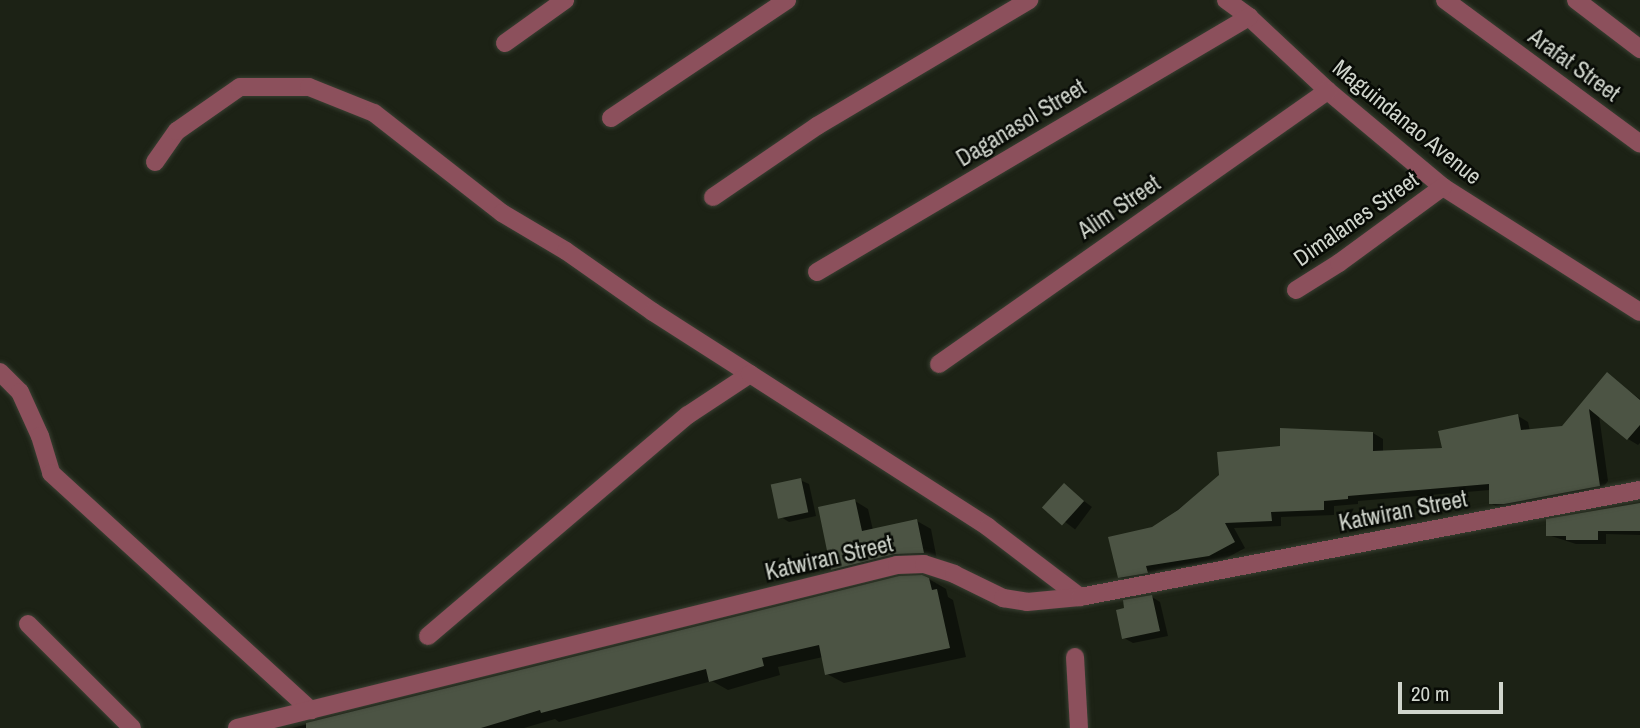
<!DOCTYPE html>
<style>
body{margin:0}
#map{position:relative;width:1640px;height:728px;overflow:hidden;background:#1c2215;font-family:"Archivo Narrow",sans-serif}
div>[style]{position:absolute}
.shadow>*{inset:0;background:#0007;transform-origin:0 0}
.building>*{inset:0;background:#4c5444;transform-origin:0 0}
.roads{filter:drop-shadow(0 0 2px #393f32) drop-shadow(0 0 2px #393f32)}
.minor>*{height:18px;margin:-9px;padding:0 9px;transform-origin:9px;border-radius:9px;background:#8c505c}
span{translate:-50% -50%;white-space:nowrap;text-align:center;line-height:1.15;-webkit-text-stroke:5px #080b06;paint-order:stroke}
.street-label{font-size:23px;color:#d0d5cc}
.scale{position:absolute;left:1398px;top:682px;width:105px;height:32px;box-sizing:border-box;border:4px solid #d0d5cc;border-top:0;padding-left:9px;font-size:21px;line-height:24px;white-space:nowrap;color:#d0d5cc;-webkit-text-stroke:5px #080b06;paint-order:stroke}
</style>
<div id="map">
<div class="shadow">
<i style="clip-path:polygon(1607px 375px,1640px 399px,1640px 443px,1638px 445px,1628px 439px,1599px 415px,1608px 481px,1598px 494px,1501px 509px,1490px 503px,1490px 490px,1358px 501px,1358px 504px,1334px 506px,1334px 515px,1281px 517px,1281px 526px,1234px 528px,1245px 548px,1221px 561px,1156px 571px,1157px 578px,1130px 583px,1119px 577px,1153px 529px,1221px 476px,1282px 448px,1373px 433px,1383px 439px,1383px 453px,1444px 450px,1518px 416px,1528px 422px,1530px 431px,1562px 427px)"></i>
<i style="clip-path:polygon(800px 480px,809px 484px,816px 516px,789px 522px,781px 517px)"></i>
<i style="left:1064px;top:486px;width:35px;height:28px;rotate:37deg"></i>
<i style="clip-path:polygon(855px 501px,868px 509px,873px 530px,917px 521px,931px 529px,937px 560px,846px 577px,832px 569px)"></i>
<i style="clip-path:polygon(1640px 506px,1640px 535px,1606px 534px,1606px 544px,1576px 544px,1548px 535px)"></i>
<i style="clip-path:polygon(899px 578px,929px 579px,946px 589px,948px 597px,953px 600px,966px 657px,844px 683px,827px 674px,823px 657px,778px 667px,780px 675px,728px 690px,712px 681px,559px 722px,555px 719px,524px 728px,292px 728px)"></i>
<i style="clip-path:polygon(1152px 597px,1160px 602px,1168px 636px,1133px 643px,1124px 638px)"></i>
</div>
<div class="building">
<i style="clip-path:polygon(1607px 372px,1640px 400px,1640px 425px,1627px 440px,1589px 409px,1600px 486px,1504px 504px,1489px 504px,1489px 484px,1348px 496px,1348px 499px,1324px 501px,1324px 510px,1271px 512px,1272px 521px,1225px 523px,1235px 542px,1209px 556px,1146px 566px,1148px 573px,1118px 578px,1108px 537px,1152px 527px,1178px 510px,1219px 475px,1217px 452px,1280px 446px,1280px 428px,1373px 432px,1373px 451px,1442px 448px,1438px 431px,1518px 414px,1521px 430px,1562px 426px)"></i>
<i style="left:801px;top:478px;width:35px;height:31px;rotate:78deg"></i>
<i style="left:1064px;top:483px;width:27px;height:33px;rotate:42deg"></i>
<i style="clip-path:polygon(855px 499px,862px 531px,917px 519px,924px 553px,895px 554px,831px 570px,818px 507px)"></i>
<i style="clip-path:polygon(1640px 503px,1640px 531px,1598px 531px,1598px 540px,1566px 540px,1566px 536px,1546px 536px,1546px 519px)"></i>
<i style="clip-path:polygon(922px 575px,929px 578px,932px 590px,937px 589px,950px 648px,825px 675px,819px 645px,762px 658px,764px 666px,709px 682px,706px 669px,541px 713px,540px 710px,481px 728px,306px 728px,306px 723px,899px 576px)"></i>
<i style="clip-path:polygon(1152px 595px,1160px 631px,1122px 639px,1116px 610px,1124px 608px,1123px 600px)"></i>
</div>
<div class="roads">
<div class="minor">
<i style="left:1226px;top:0;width:29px;rotate:36deg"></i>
<i style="left:1249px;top:17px;width:108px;rotate:43.1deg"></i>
<i style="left:1328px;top:91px;width:150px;rotate:39.9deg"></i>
<i style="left:1443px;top:187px;width:233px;rotate:32.4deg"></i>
<i style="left:1445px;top:0;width:242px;rotate:36.4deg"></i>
<i style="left:1576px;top:0;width:81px;rotate:37.4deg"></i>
<i style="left:505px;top:43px;width:74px;rotate:-35.6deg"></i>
<i style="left:611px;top:118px;width:212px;rotate:-33.8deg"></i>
<i style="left:155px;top:162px;width:38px;rotate:-55deg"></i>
<i style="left:177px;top:131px;width:77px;rotate:-34.9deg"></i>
<i style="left:240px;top:87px;width:69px"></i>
<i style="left:309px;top:87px;width:70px;rotate:21.8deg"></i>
<i style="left:374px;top:113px;width:162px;rotate:38deg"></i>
<i style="left:502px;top:213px;width:74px;rotate:30.7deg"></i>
<i style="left:566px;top:251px;width:106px;rotate:35deg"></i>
<i style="left:653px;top:312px;width:115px;rotate:32.6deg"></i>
<i style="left:713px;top:197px;width:126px;rotate:-34.3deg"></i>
<i style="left:817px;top:126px;width:247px;rotate:-30.7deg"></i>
<i style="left:817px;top:272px;width:502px;rotate:-30.55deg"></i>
<i style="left:1296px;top:290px;width:51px;rotate:-32.1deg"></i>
<i style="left:1339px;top:263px;width:129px;rotate:-36.2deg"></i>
<i style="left:939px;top:364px;width:475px;rotate:-35.1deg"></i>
<i style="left:0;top:372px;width:28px;rotate:45deg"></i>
<i style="left:20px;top:392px;width:48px;rotate:65.6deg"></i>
<i style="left:40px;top:436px;width:39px;rotate:73deg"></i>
<i style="left:51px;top:473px;width:352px;rotate:42.4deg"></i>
<i style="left:28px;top:624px;width:147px;rotate:45deg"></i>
<i style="left:428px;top:636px;width:341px;rotate:-40.4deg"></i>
<i style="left:688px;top:415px;width:74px;rotate:-33.5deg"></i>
<i style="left:750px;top:374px;width:283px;rotate:32.7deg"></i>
<i style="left:988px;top:527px;width:116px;rotate:37.3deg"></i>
<i style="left:1075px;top:657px;width:71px;rotate:86.8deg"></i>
<i style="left:237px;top:728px;width:680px;rotate:-13.87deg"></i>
<i style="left:897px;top:565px;width:27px;rotate:-2deg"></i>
<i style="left:924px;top:564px;width:32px;rotate:18deg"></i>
<i style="left:954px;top:574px;width:55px;rotate:26.1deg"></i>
<i style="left:1003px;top:598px;width:24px;rotate:9deg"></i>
<i style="left:1027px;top:602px;width:53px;rotate:-5.4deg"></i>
<i style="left:1080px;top:597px;width:570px;rotate:-10.82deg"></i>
</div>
</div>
<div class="street-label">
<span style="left:1574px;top:65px;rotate:36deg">Arafat Street</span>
<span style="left:1407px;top:122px;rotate:39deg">Maguindanao Avenue</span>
<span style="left:1021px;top:123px;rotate:-31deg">Daganasol Street</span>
<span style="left:1119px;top:207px;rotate:-34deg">Alim Street</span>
<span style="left:1356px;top:219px;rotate:-35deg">Dimalanes Street</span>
<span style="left:1403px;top:511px;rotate:-11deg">Katwiran Street</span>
<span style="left:829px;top:558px;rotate:-13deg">Katwiran Street</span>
</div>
<div class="scale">20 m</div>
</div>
